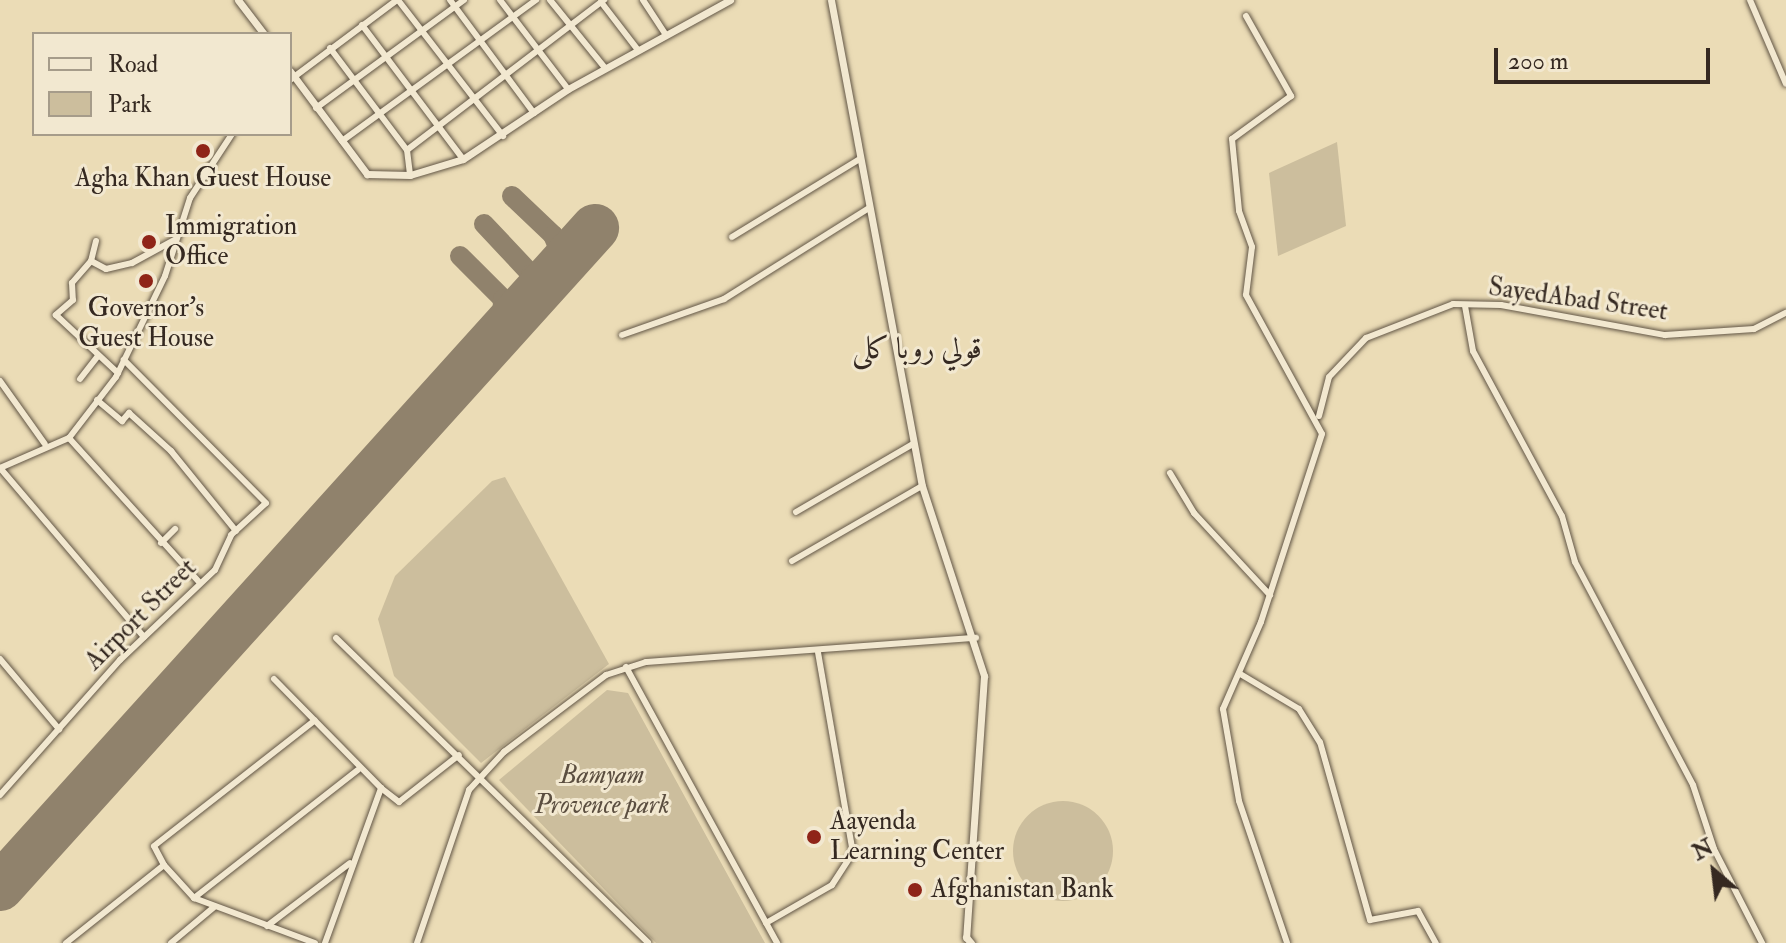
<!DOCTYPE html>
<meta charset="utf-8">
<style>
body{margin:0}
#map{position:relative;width:1786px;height:943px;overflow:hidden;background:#ebdcb6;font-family:"IM FELL Double Pica",Amiri,serif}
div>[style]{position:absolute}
.green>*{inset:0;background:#ccbe9d}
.round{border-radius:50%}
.taxiway>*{height:20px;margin:-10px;padding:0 10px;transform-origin:10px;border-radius:10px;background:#90826c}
.runway>*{height:48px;margin:-24px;padding:0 24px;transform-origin:24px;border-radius:24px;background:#90826c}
.roads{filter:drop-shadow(0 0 2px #625646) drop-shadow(0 0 2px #625646)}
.minor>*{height:6px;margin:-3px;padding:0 3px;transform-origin:3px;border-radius:3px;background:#f2e8d0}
.tertiary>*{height:7px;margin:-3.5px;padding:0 3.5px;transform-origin:3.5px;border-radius:3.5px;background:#f2e8d0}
.dots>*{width:22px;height:22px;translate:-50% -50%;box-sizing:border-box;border:4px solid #f2e8d0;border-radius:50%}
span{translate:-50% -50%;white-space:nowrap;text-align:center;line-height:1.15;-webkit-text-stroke:6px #f2e8d0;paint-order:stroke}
.poi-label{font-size:26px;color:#352921}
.left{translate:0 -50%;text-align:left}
.street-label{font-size:26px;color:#352921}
.park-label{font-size:26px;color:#5b4e40;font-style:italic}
.quarter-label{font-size:30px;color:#352921}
.legend{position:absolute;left:32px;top:32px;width:260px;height:104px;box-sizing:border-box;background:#f2e8d0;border:2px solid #a69c8a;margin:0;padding:10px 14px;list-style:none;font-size:24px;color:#352921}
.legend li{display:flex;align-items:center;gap:16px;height:40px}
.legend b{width:40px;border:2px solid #a69c8a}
.north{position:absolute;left:1674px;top:831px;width:80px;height:80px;-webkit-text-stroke:6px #f2e8d0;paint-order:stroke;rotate:332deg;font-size:22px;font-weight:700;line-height:32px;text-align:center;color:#352921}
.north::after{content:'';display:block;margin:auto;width:28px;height:36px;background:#352921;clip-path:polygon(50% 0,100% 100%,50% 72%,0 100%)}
.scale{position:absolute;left:1494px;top:48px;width:216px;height:36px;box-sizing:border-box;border:4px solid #352921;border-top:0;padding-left:10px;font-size:24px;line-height:28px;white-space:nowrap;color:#352921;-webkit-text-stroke:6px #f2e8d0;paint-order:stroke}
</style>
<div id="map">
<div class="green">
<i style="clip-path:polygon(1337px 142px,1346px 226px,1278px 256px,1269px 173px)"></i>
<i style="clip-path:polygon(505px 477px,609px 664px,481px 763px,394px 676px,378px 619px,395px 576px,492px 481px)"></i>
<i style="clip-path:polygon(607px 690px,628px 693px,765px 943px,656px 943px,499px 780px)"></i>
<i class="round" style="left:1013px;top:801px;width:100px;height:100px"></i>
</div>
<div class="taxiway">
<i style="left:512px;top:196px;width:57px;rotate:43.6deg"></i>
<i style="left:553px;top:235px;width:15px;rotate:67deg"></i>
<i style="left:559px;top:249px;width:27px;rotate:103deg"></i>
<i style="left:484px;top:224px;width:69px;rotate:46.8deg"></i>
<i style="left:531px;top:274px;width:29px;rotate:96deg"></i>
<i style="left:460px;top:256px;width:61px;rotate:45deg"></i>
<i style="left:503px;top:299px;width:33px;rotate:92deg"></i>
</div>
<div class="runway">
<i style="left:0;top:887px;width:888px;rotate:-47.92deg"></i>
</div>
<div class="roads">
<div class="minor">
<i style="left:398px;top:0;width:172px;rotate:52.3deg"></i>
<i style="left:450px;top:0;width:141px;rotate:53.4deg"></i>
<i style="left:500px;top:0;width:112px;rotate:52.6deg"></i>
<i style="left:550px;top:0;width:87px;rotate:51deg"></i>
<i style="left:643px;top:0;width:42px;rotate:56.7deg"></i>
<i style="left:1750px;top:0;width:91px;rotate:66.8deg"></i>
<i style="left:601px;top:2px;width:61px;rotate:52.4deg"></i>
<i style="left:1246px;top:16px;width:92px;rotate:60.6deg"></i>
<i style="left:1291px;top:96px;width:73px;rotate:143.9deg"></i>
<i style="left:1232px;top:139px;width:72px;rotate:84.4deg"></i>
<i style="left:1239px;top:211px;width:38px;rotate:70deg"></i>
<i style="left:1252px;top:247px;width:48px;rotate:97.1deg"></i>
<i style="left:1246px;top:295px;width:158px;rotate:61.3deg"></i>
<i style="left:1322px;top:434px;width:198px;rotate:108deg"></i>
<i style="left:1261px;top:622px;width:95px;rotate:113.6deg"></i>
<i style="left:1223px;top:709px;width:93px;rotate:80.1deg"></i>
<i style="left:1239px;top:801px;width:150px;rotate:71.3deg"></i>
<i style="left:362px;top:25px;width:168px;rotate:53deg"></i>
<i style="left:330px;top:48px;width:128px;rotate:53deg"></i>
<i style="left:407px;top:150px;width:25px;rotate:83deg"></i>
<i style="left:290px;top:80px;width:134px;rotate:-36.8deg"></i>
<i style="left:316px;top:108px;width:183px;rotate:-36.1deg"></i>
<i style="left:342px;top:141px;width:240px;rotate:-36deg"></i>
<i style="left:407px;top:150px;width:248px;rotate:-37.3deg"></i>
<i style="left:732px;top:237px;width:150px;rotate:-31.4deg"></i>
<i style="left:96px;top:241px;width:21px;rotate:104deg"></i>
<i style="left:91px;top:261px;width:29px;rotate:131deg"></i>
<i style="left:72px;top:283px;width:17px;rotate:87deg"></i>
<i style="left:73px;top:300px;width:23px;rotate:139deg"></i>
<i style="left:56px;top:315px;width:85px;rotate:43.1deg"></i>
<i style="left:91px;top:261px;width:17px;rotate:28deg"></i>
<i style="left:106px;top:269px;width:27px;rotate:-13deg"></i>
<i style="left:132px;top:263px;width:50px;rotate:-28.6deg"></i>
<i style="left:1465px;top:306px;width:46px;rotate:79.9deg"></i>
<i style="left:1473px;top:351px;width:187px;rotate:61.7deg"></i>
<i style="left:1562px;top:516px;width:48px;rotate:74.2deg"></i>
<i style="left:1575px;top:562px;width:252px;rotate:62.1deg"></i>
<i style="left:1693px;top:785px;width:67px;rotate:71.8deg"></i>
<i style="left:1714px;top:849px;width:106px;rotate:62.9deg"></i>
<i style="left:622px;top:335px;width:108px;rotate:-19.4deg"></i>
<i style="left:724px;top:299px;width:171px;rotate:-32.1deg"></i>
<i style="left:80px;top:379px;width:28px;rotate:-52deg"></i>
<i style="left:0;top:381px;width:77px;rotate:54.5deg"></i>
<i style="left:97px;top:400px;width:33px;rotate:40deg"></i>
<i style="left:122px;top:421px;width:11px;rotate:-49deg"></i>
<i style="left:129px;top:413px;width:57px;rotate:42.1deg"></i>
<i style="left:171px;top:451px;width:103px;rotate:50.9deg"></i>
<i style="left:1319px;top:416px;width:40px;rotate:-75.6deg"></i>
<i style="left:1329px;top:377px;width:54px;rotate:-46.5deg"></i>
<i style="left:1366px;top:338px;width:93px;rotate:-21.3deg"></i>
<i style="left:1453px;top:304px;width:48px;rotate:1.2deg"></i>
<i style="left:1501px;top:305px;width:167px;rotate:10.4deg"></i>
<i style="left:1665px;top:335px;width:89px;rotate:-3.9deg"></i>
<i style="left:1754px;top:329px;width:36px;rotate:-27deg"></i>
<i style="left:69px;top:438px;width:193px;rotate:47.9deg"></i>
<i style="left:1170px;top:473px;width:47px;rotate:59deg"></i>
<i style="left:1194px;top:513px;width:112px;rotate:47.2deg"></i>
<i style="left:796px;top:512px;width:135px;rotate:-30.2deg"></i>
<i style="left:161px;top:543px;width:20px;rotate:-45deg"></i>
<i style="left:792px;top:561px;width:150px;rotate:-30deg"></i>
<i style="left:144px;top:637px;width:222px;rotate:-130.4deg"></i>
<i style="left:0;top:468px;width:75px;rotate:-23.5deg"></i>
<i style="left:69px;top:438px;width:77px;rotate:-52.4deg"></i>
<i style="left:116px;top:377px;width:112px;rotate:-64.1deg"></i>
<i style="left:165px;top:276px;width:82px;rotate:-72.2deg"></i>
<i style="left:190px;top:198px;width:77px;rotate:-56.7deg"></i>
<i style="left:336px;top:638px;width:436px;rotate:44.3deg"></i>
<i style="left:0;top:659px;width:92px;rotate:49.9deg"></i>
<i style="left:626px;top:667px;width:315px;rotate:61.3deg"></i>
<i style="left:1242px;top:675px;width:66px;rotate:30.8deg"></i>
<i style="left:1299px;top:709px;width:39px;rotate:58deg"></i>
<i style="left:1320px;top:742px;width:185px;rotate:74.3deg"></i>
<i style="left:1370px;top:920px;width:49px;rotate:-10.6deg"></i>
<i style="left:1418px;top:911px;width:37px;rotate:61deg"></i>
<i style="left:274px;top:679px;width:153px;rotate:45.5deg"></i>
<i style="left:0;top:795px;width:181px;rotate:-48.4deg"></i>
<i style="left:120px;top:660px;width:131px;rotate:-43.5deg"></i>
<i style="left:215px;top:570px;width:38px;rotate:-65deg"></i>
<i style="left:231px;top:535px;width:47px;rotate:-42.4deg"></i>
<i style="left:266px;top:503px;width:202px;rotate:-134.8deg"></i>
<i style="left:164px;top:865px;width:45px;rotate:47.7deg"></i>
<i style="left:194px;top:898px;width:129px;rotate:20.4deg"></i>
<i style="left:194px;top:898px;width:208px;rotate:-38deg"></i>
<i style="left:766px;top:923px;width:76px;rotate:-29.9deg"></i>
<i style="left:832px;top:885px;width:38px;rotate:-57deg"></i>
<i style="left:853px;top:853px;width:204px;rotate:-99.9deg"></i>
<i style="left:267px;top:926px;width:104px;rotate:-37.2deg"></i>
<i style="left:66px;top:943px;width:125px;rotate:-38.5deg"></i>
<i style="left:164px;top:865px;width:21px;rotate:-118deg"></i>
<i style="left:154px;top:846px;width:204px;rotate:-38deg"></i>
<i style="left:171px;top:943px;width:56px;rotate:-39.9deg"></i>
<i style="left:325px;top:943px;width:165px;rotate:-70.1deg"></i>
<i style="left:381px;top:788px;width:23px;rotate:38deg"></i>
<i style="left:399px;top:802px;width:76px;rotate:-38.1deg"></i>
<i style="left:417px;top:943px;width:162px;rotate:-71.2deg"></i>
<i style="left:469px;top:790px;width:52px;rotate:-47.4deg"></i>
<i style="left:504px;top:752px;width:128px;rotate:-37deg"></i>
<i style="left:606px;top:675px;width:42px;rotate:-18deg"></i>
<i style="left:646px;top:662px;width:331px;rotate:-4.2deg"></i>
</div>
<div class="tertiary">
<i style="left:238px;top:0;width:43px;rotate:52.6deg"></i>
<i style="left:831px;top:0;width:494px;rotate:79.4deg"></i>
<i style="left:922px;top:486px;width:200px;rotate:71.9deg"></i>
<i style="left:984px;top:676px;width:262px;rotate:93.9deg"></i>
<i style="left:966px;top:937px;width:8px;rotate:50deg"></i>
<i style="left:290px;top:71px;width:129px;rotate:53.2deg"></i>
<i style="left:367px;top:174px;width:43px;rotate:1.3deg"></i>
<i style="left:410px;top:175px;width:55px;rotate:-16.8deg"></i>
<i style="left:463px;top:159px;width:126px;rotate:-33.7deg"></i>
<i style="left:568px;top:89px;width:185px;rotate:-28.8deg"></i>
</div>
</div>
<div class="dots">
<i style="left:203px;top:151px;background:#8f2418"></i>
<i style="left:149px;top:242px;background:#8f2418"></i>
<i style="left:146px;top:281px;background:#8f2418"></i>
<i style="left:814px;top:837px;background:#8f2418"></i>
<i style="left:915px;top:890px;background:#8f2418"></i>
</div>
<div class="poi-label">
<span style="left:203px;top:179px">Agha Khan Guest House</span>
<span class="left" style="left:165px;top:242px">Immigration<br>Office</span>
<span style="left:146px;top:324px">Governor's<br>Guest House</span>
<span class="left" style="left:830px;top:837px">Aayenda<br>Learning Center</span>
<span class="left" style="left:931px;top:890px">Afghanistan Bank</span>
</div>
<div class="street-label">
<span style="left:1578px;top:300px;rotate:8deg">SayedAbad Street</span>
<span style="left:141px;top:615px;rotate:-45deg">Airport Street</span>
</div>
<div class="park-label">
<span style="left:602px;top:791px">Bamyam<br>Provence park</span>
</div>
<div class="quarter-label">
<span style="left:917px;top:349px">قولي روبا کلی</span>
</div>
<ul class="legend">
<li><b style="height:10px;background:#f2e8d0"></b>Road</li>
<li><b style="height:22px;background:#ccbe9d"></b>Park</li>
</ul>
<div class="north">N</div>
<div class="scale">200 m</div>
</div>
